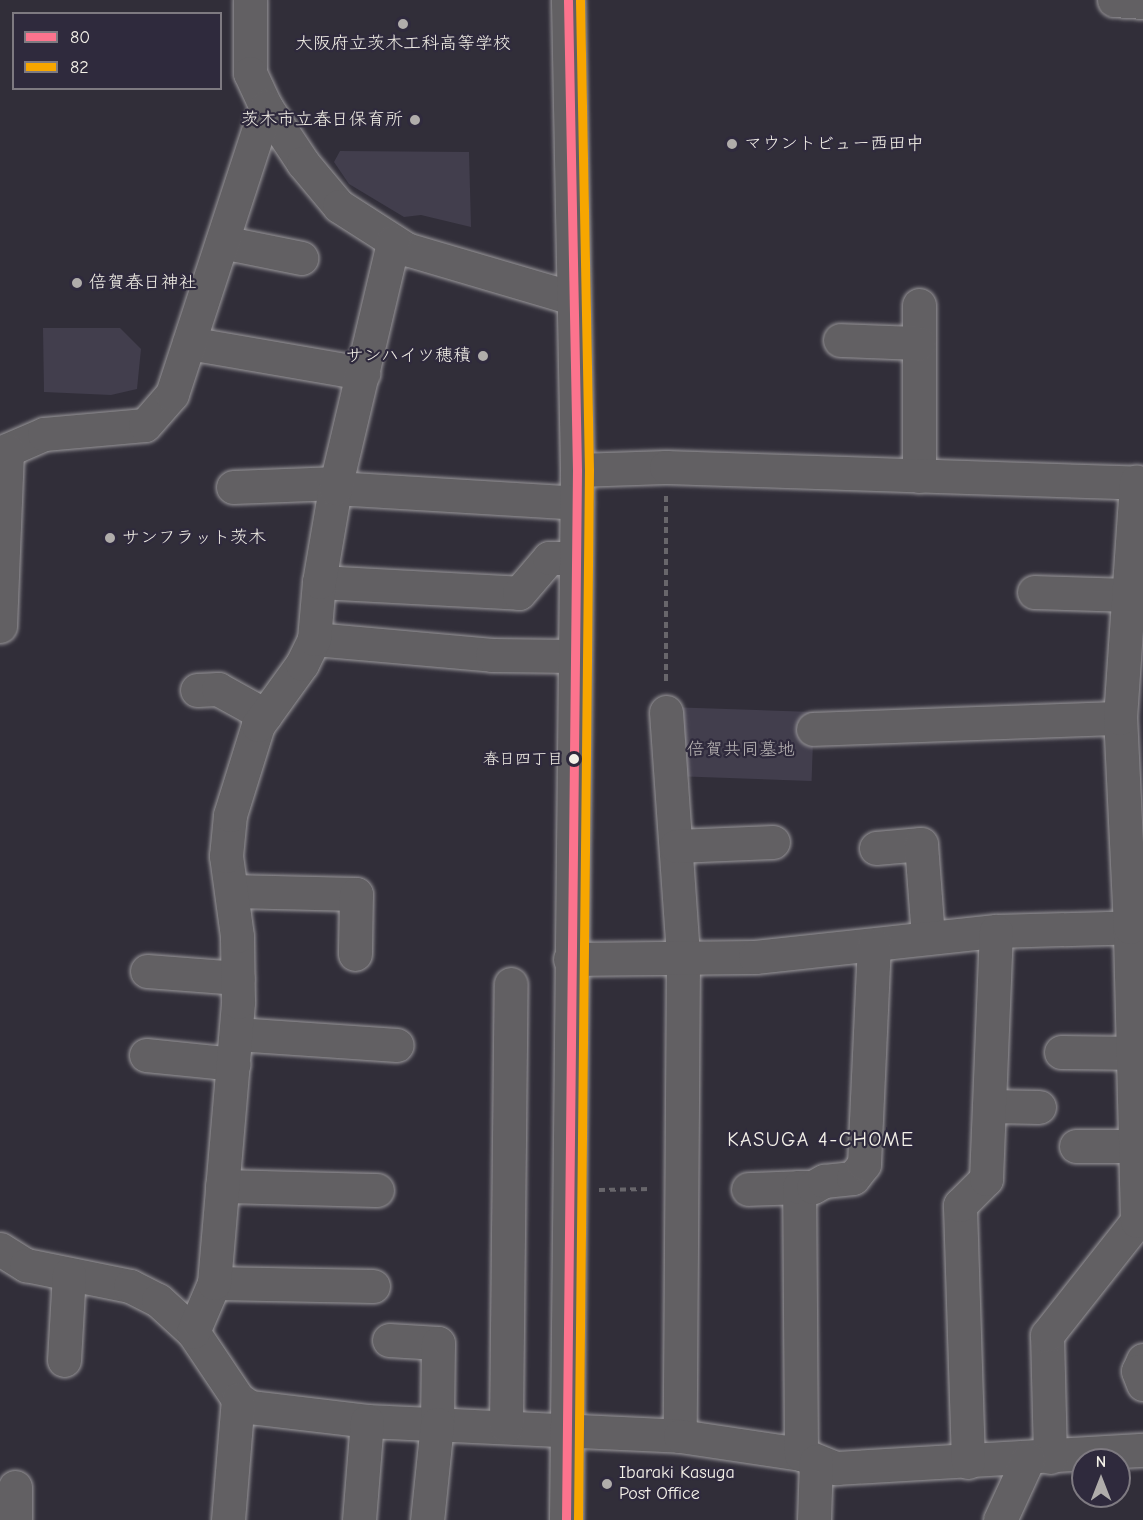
<!DOCTYPE html>
<meta charset="utf-8">
<style>
body{margin:0}
#map{position:relative;width:1143px;height:1520px;overflow:hidden;background:#312e39;font-family:"Comic Neue","Klee One",sans-serif}
div>[style]{position:absolute}
.green>*{inset:0;background:#423e4d;transform-origin:0 0}
.path>*{height:4px;margin-top:-2px;transform-origin:0;background:repeating-linear-gradient(90deg,#68666b 0 6px,transparent 0 10.5px)}
.roads{filter:drop-shadow(0 0 2px #9a989b) drop-shadow(0 0 2px #9a989b)}
.minor>*{height:33px;margin:-16.5px;padding:0 16.5px;transform-origin:16.5px;border-radius:16.5px;background:#626063}
.bus-1>*{height:9px;margin:-4.5px;padding:0 4.5px;transform-origin:4.5px;border-radius:4.5px;background:#fc738d}
.bus-2>*{height:9px;margin:-4.5px;padding:0 4.5px;transform-origin:4.5px;border-radius:4.5px;background:#f7a600}
.dots>*{width:16px;height:16px;translate:-50% -50%;box-sizing:border-box;border:3px solid #2f2a3d;border-radius:50%}
span{translate:-50% -50%;white-space:nowrap;text-align:center;line-height:1.15;-webkit-text-stroke:4.5px #2f2a3d;paint-order:stroke}
.bus-label{font-size:16px;color:#f4f1e8}
.right{translate:-100% -50%;text-align:right}
.poi-label{font-size:18px;color:#f4f1e8}
.left{translate:0 -50%;text-align:left}
.park-label{font-size:18px;color:#b7b3b3}
.neighbourhood-label{font-size:20px;color:#f4f1e8;letter-spacing:1.5px}
.legend{position:absolute;left:12px;top:12px;width:210px;height:78px;box-sizing:border-box;background:#2f2a3d;border:2px solid #7e7a81;margin:0;padding:8px 10px;list-style:none;font-size:18px;color:#f4f1e8}
.legend li{display:flex;align-items:center;gap:12px;height:30px}
.legend b{width:30px;border:2px solid #7e7a81}
.north{position:absolute;left:1071px;top:1448px;width:60px;height:60px;box-sizing:border-box;background:#2f2a3d;border:2px solid #7e7a81;border-radius:50%;rotate:0deg;font-size:16px;font-weight:700;line-height:24px;text-align:center;color:#f4f1e8}
.north::after{content:'';display:block;margin:auto;width:21px;height:27px;background:#b0adab;clip-path:polygon(50% 0,100% 100%,50% 72%,0 100%)}
</style>
<div id="map">
<div class="green">
<i style="clip-path:polygon(340px 151px,469px 152px,471px 227px,421px 215px,404px 217px,349px 184px,334px 162px)"></i>
<i style="clip-path:polygon(43px 328px,120px 328px,141px 349px,137px 389px,111px 395px,44px 392px)"></i>
<i style="left:814px;top:712px;width:69px;height:139px;rotate:92deg"></i>
</div>
<div class="path">
<i style="left:666px;top:496px;width:188px;rotate:90deg"></i>
<i style="left:599px;top:1190px;width:52px;rotate:-1.1deg"></i>
</div>
<div class="roads">
<div class="minor">
<i style="left:250px;top:0;width:73px;rotate:90deg"></i>
<i style="left:250px;top:73px;width:38px;rotate:65deg"></i>
<i style="left:266px;top:107px;width:67px;rotate:56.5deg"></i>
<i style="left:303px;top:163px;width:56px;rotate:50.1deg"></i>
<i style="left:339px;top:206px;width:80px;rotate:32.7deg"></i>
<i style="left:406px;top:249px;width:174px;rotate:16.4deg"></i>
<i style="left:1114px;top:0;width:29px;rotate:4deg"></i>
<i style="left:222px;top:242px;width:81px;rotate:11.4deg"></i>
<i style="left:919px;top:305px;width:171px;rotate:90deg"></i>
<i style="left:840px;top:340px;width:79px;rotate:2.2deg"></i>
<i style="left:189px;top:343px;width:177px;rotate:9.8deg"></i>
<i style="left:7px;top:450px;width:40px;rotate:-23.4deg"></i>
<i style="left:44px;top:434px;width:101px;rotate:-5.1deg"></i>
<i style="left:145px;top:425px;width:41px;rotate:-48.9deg"></i>
<i style="left:172px;top:394px;width:302px;rotate:-71.9deg"></i>
<i style="left:577px;top:470px;width:89px;rotate:-1.9deg"></i>
<i style="left:666px;top:467px;width:477px;rotate:1.9deg"></i>
<i style="left:233px;top:487px;width:104px;rotate:-2.2deg"></i>
<i style="left:335px;top:488px;width:242px;rotate:3.5deg"></i>
<i style="left:319px;top:582px;width:200px;rotate:3.1deg"></i>
<i style="left:519px;top:593px;width:46px;rotate:-49.4deg"></i>
<i style="left:549px;top:558px;width:27px"></i>
<i style="left:1034px;top:592px;width:95px;rotate:1.8deg"></i>
<i style="left:0;top:626px;width:176px;rotate:-87.7deg"></i>
<i style="left:314px;top:639px;width:179px;rotate:5.1deg"></i>
<i style="left:492px;top:655px;width:82px;rotate:0.7deg"></i>
<i style="left:197px;top:690px;width:21px;rotate:-3deg"></i>
<i style="left:218px;top:689px;width:54px;rotate:29deg"></i>
<i style="left:666px;top:712px;width:247px;rotate:86deg"></i>
<i style="left:683px;top:958px;width:478px;rotate:90.4deg"></i>
<i style="left:813px;top:729px;width:307px;rotate:-2.1deg"></i>
<i style="left:676px;top:846px;width:97px;rotate:-2.4deg"></i>
<i style="left:876px;top:848px;width:45px;rotate:-5.1deg"></i>
<i style="left:921px;top:844px;width:93px;rotate:85.7deg"></i>
<i style="left:233px;top:891px;width:123px;rotate:1.4deg"></i>
<i style="left:356px;top:894px;width:60px;rotate:91deg"></i>
<i style="left:570px;top:959px;width:185px;rotate:-0.6deg"></i>
<i style="left:755px;top:957px;width:242px;rotate:-6.2deg"></i>
<i style="left:996px;top:931px;width:147px;rotate:-1.6deg"></i>
<i style="left:147px;top:971px;width:91px;rotate:4.4deg"></i>
<i style="left:236px;top:1034px;width:161px;rotate:3.9deg"></i>
<i style="left:1061px;top:1052px;width:82px;rotate:0.7deg"></i>
<i style="left:146px;top:1055px;width:88px;rotate:5.8deg"></i>
<i style="left:989px;top:1106px;width:50px;rotate:1.1deg"></i>
<i style="left:1076px;top:1146px;width:59px"></i>
<i style="left:222px;top:1186px;width:155px;rotate:1.5deg"></i>
<i style="left:748px;top:1189px;width:51px;rotate:-2.2deg"></i>
<i style="left:0;top:1249px;width:31px;rotate:32deg"></i>
<i style="left:26px;top:1265px;width:106px;rotate:11.4deg"></i>
<i style="left:130px;top:1286px;width:31px;rotate:27deg"></i>
<i style="left:158px;top:1300px;width:47px;rotate:42.4deg"></i>
<i style="left:193px;top:1332px;width:81px;rotate:56.1deg"></i>
<i style="left:238px;top:1399px;width:14px;rotate:34deg"></i>
<i style="left:250px;top:1407px;width:118px;rotate:6.8deg"></i>
<i style="left:367px;top:1421px;width:313px;rotate:2.7deg"></i>
<i style="left:680px;top:1436px;width:122px;rotate:8.5deg"></i>
<i style="left:801px;top:1454px;width:38px;rotate:22deg"></i>
<i style="left:836px;top:1468px;width:308px;rotate:-3.4deg"></i>
<i style="left:214px;top:1283px;width:159px;rotate:1.1deg"></i>
<i style="left:193px;top:1332px;width:53px;rotate:-66.8deg"></i>
<i style="left:214px;top:1283px;width:282px;rotate:-85.1deg"></i>
<i style="left:238px;top:1002px;width:66px;rotate:-90.9deg"></i>
<i style="left:237px;top:936px;width:81px;rotate:-97.8deg"></i>
<i style="left:226px;top:856px;width:41px;rotate:-84.4deg"></i>
<i style="left:230px;top:815px;width:94px;rotate:-72.7deg"></i>
<i style="left:258px;top:725px;width:75px;rotate:-54.2deg"></i>
<i style="left:302px;top:664px;width:28px;rotate:-64deg"></i>
<i style="left:314px;top:639px;width:57px;rotate:-85deg"></i>
<i style="left:319px;top:582px;width:95px;rotate:-80.3deg"></i>
<i style="left:335px;top:488px;width:253px;rotate:-76.7deg"></i>
<i style="left:389px;top:1340px;width:49px;rotate:3.5deg"></i>
<i style="left:438px;top:1343px;width:81px;rotate:90.7deg"></i>
<i style="left:437px;top:1424px;width:97px;rotate:95.9deg"></i>
<i style="left:64px;top:1360px;width:86px;rotate:-86.7deg"></i>
<i style="left:1143px;top:1360px;width:12px;rotate:114deg"></i>
<i style="left:1138px;top:1371px;width:14px;rotate:69deg"></i>
<i style="left:506px;top:1426px;width:442px;rotate:-89.4deg"></i>
<i style="left:801px;top:1454px;width:267px;rotate:-90.4deg"></i>
<i style="left:799px;top:1187px;width:14px"></i>
<i style="left:813px;top:1187px;width:13px;rotate:-29deg"></i>
<i style="left:824px;top:1181px;width:29px;rotate:-6deg"></i>
<i style="left:853px;top:1178px;width:18px;rotate:-52deg"></i>
<i style="left:864px;top:1164px;width:219px;rotate:-87.4deg"></i>
<i style="left:1050px;top:1457px;width:122px;rotate:-91.4deg"></i>
<i style="left:1047px;top:1335px;width:145px;rotate:-51.7deg"></i>
<i style="left:1137px;top:1221px;width:294px;rotate:-91.4deg"></i>
<i style="left:1130px;top:927px;width:209px;rotate:-92.7deg"></i>
<i style="left:1120px;top:718px;width:237px;rotate:-86.1deg"></i>
<i style="left:968px;top:1462px;width:257px;rotate:-91.8deg"></i>
<i style="left:960px;top:1205px;width:37px;rotate:-45deg"></i>
<i style="left:986px;top:1179px;width:248px;rotate:-87.7deg"></i>
<i style="left:15px;top:1487px;width:33px;rotate:90deg"></i>
<i style="left:228px;top:1520px;width:121px;rotate:-85.3deg"></i>
<i style="left:359px;top:1520px;width:99px;rotate:-85.4deg"></i>
<i style="left:566px;top:1520px;width:1050px;rotate:-89.4deg"></i>
<i style="left:577px;top:470px;width:470px;rotate:-91.1deg"></i>
<i style="left:814px;top:1520px;width:59px;rotate:-88.1deg"></i>
<i style="left:1000px;top:1520px;width:67px;rotate:-65.3deg"></i>
</div>
</div>
<div class="bus-1">
<i style="left:566px;top:1520px;width:1050px;rotate:-89.4deg"></i>
<i style="left:577px;top:470px;width:470px;rotate:-91.1deg"></i>
</div>
<div class="bus-2">
<i style="left:578px;top:1520px;width:1050px;rotate:-89.4deg"></i>
<i style="left:589px;top:470px;width:470px;rotate:-91.1deg"></i>
</div>
<div class="dots">
<i style="left:403px;top:24px;background:#b0adab"></i>
<i style="left:415px;top:120px;background:#b0adab"></i>
<i style="left:732px;top:144px;background:#b0adab"></i>
<i style="left:77px;top:283px;background:#b0adab"></i>
<i style="left:483px;top:356px;background:#b0adab"></i>
<i style="left:110px;top:538px;background:#b0adab"></i>
<i style="left:574px;top:759px;background:#f4f1e8"></i>
<i style="left:607px;top:1484px;background:#b0adab"></i>
</div>
<div class="bus-label">
<span class="right" style="left:563px;top:759px">春日四丁目</span>
</div>
<div class="poi-label">
<span style="left:403px;top:44px">大阪府立茨木工科高等学校</span>
<span class="right" style="left:403px;top:120px">茨木市立春日保育所</span>
<span class="left" style="left:744px;top:144px">マウントビュー西田中</span>
<span class="left" style="left:89px;top:283px">倍賀春日神社</span>
<span class="right" style="left:471px;top:356px">サンハイツ穂積</span>
<span class="left" style="left:122px;top:538px">サンフラット茨木</span>
<span class="left" style="left:619px;top:1484px">Ibaraki Kasuga<br>Post Office</span>
</div>
<div class="park-label">
<span style="left:741px;top:750px">倍賀共同墓地</span>
</div>
<div class="neighbourhood-label">
<span style="left:821px;top:1139px">KASUGA 4-CHOME</span>
</div>
<ul class="legend">
<li><b style="height:8px;background:#fc738d"></b>80</li>
<li><b style="height:8px;background:#f7a600"></b>82</li>
</ul>
<div class="north">N</div>
</div>
